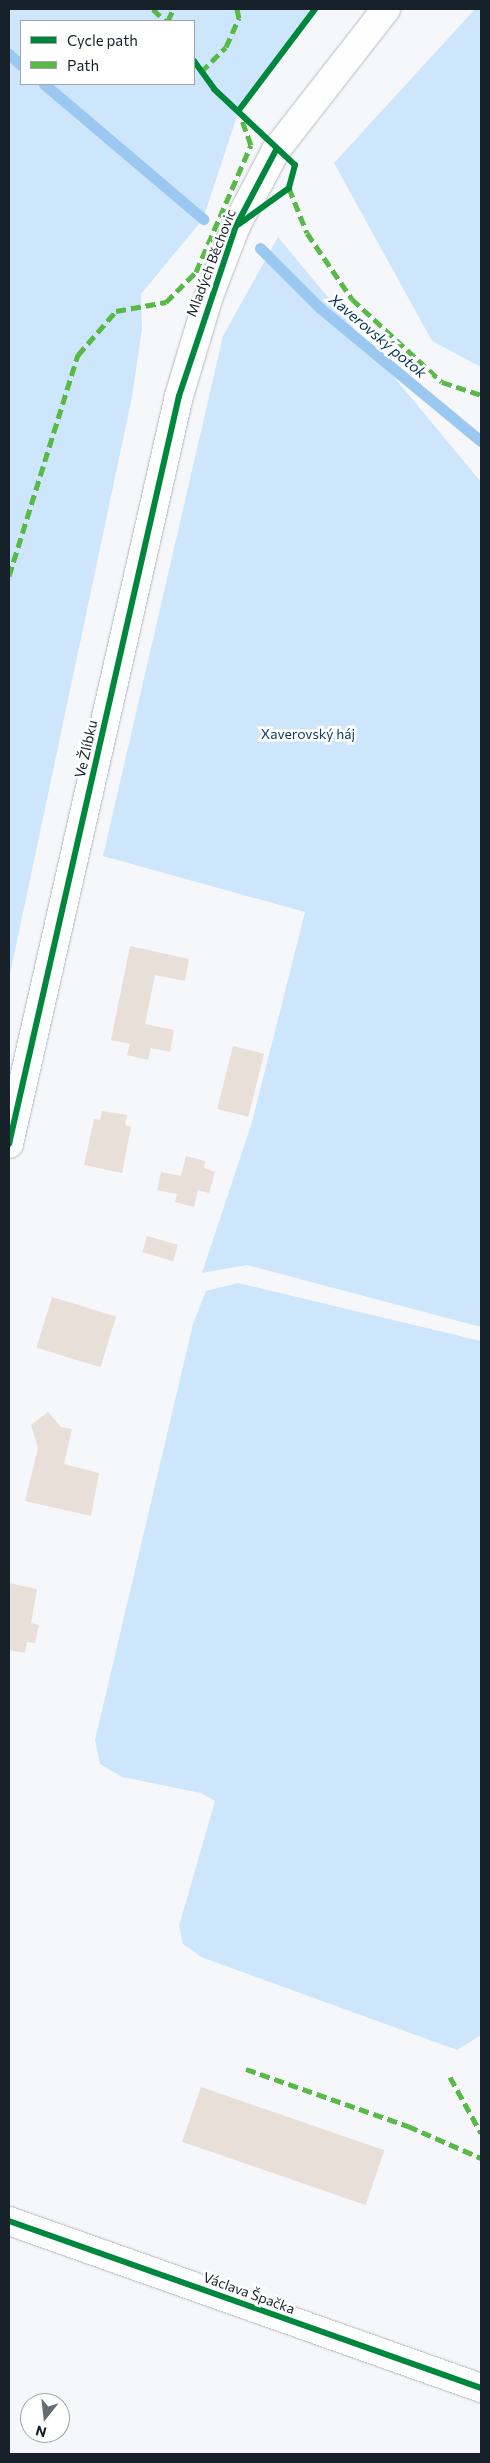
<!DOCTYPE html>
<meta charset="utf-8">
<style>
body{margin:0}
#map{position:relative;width:490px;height:2463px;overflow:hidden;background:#f5f7fa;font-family:Commissioner,sans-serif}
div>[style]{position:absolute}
.green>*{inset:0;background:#cee6fc}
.stream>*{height:11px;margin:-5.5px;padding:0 5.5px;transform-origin:5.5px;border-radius:5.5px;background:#9bc8f0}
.building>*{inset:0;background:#e9dfd9;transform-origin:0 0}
.roads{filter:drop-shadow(0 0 1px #b6bbc1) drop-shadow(0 0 1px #b6bbc1)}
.minor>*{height:28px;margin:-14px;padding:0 14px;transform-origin:14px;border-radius:14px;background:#fefefe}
.quiet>*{height:5px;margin-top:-2.5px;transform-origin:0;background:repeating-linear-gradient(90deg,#58b947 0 10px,transparent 0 15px)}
.cycleway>*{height:6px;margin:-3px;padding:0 3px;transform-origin:3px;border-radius:3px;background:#00873e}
span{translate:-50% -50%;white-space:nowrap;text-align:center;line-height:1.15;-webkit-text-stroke:5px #fff;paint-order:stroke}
.street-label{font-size:14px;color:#17212a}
.park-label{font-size:14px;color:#0b3c5f}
.water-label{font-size:15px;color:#013357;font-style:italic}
.frame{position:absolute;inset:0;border:10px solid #17212a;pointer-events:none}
.legend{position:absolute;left:20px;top:20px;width:175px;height:65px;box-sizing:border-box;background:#fff;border:1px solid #a2a6aa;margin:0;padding:6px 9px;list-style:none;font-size:15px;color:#17212a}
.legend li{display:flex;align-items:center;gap:10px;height:25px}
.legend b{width:25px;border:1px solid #a2a6aa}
.north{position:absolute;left:20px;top:2393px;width:50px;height:50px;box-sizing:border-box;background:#fff;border:1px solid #a2a6aa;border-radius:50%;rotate:196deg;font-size:14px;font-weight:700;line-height:20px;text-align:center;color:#17212a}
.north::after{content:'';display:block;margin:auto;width:18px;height:22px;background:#656c73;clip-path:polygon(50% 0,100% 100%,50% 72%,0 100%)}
</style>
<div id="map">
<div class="green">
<i style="clip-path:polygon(evenodd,9px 9px,318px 9px,239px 110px,203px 219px,141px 294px,142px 329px,132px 397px,9px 979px,9px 9px,21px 21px,194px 21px,194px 84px,21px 84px,21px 21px)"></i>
<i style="clip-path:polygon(475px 9px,481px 9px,481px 367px,432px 341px,334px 163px)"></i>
<i style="clip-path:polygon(278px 237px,481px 482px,481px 1327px,247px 1265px,202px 1273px,252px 1122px,305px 912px,103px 856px,223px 336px)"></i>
<i style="clip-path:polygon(238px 1283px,481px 1341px,481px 2035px,457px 2050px,201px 1957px,183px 1944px,179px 1926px,215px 1801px,201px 1793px,122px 1777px,100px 1764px,95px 1740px,193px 1324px,206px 1291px)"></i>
</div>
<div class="stream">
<i style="left:9px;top:54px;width:16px;rotate:43deg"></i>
<i style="left:44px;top:84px;width:209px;rotate:40.3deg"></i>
<i style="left:260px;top:248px;width:85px;rotate:45deg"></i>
<i style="left:320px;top:308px;width:209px;rotate:39.6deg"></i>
</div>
<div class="building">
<i style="clip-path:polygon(130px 946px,189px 959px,185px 981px,155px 975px,145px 1024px,174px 1030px,170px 1052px,151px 1048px,148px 1060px,127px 1055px,130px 1044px,111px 1040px)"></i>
<i style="left:233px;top:1046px;width:32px;height:65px;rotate:14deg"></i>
<i style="clip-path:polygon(102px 1111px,127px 1115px,125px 1125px,131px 1127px,122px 1173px,84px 1165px,94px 1119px,100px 1120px)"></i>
<i style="clip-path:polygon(186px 1156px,205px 1161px,204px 1168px,215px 1172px,209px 1193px,198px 1190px,194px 1207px,175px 1202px,177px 1194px,157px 1190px,161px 1172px,181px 1176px)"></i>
<i style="left:147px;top:1236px;width:32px;height:17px;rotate:16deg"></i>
<i style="left:52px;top:1297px;width:67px;height:53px;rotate:17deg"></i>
<i style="clip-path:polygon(48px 1412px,61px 1427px,72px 1429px,64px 1464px,99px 1473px,91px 1516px,25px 1501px,38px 1448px,31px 1425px)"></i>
<i style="clip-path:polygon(9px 1583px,37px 1589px,31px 1623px,39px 1625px,35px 1643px,27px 1642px,25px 1653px,9px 1650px)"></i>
<i style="left:201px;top:2087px;width:194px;height:58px;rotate:19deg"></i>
</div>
<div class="roads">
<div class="minor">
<i style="left:9px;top:1144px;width:767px;rotate:-77.2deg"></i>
<i style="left:179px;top:396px;width:104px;rotate:-73.3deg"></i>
<i style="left:209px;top:296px;width:75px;rotate:-68.9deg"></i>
<i style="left:236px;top:226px;width:86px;rotate:-62.2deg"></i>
<i style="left:276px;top:150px;width:179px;rotate:-52deg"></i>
<i style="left:9px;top:2221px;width:501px;rotate:19.48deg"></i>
</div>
</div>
<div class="quiet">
<i style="left:153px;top:9px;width:17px;rotate:45deg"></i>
<i style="left:168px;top:21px;width:13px;rotate:-67deg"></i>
<i style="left:201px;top:72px;width:35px;rotate:-45deg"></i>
<i style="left:226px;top:47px;width:32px;rotate:-66deg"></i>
<i style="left:239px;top:18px;width:9px;rotate:-103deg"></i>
<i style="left:289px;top:188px;width:48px;rotate:68.2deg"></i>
<i style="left:307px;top:233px;width:80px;rotate:55.7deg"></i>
<i style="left:352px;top:299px;width:122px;rotate:42.7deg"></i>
<i style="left:442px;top:382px;width:41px;rotate:18.4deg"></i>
<i style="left:9px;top:576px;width:232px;rotate:-72.7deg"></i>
<i style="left:78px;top:355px;width:58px;rotate:-49.2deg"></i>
<i style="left:116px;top:311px;width:51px;rotate:-10.2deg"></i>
<i style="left:166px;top:302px;width:42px;rotate:-45deg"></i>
<i style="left:196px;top:272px;width:138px;rotate:-66.6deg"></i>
<i style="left:251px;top:145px;width:29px;rotate:-110deg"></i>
<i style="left:246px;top:2069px;width:172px;rotate:19.4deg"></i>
<i style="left:408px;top:2126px;width:80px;rotate:23.7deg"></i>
<i style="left:450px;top:2077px;width:64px;rotate:61deg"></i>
</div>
<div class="cycleway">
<i style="left:194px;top:61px;width:34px;rotate:54deg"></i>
<i style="left:214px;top:89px;width:111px;rotate:43.2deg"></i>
<i style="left:295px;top:165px;width:24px;rotate:105deg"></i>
<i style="left:289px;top:188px;width:62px;rotate:144.2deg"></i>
<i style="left:239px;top:110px;width:126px;rotate:-53deg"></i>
<i style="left:9px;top:1144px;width:767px;rotate:-77.2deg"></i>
<i style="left:179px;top:396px;width:179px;rotate:-71.5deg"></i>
<i style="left:236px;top:226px;width:86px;rotate:-62.2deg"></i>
<i style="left:9px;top:2221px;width:501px;rotate:19.48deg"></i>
</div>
<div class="street-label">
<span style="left:211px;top:263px;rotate:-69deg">Mladých Běchovic</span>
<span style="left:86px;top:749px;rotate:-77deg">Ve Žlíbku</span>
<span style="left:249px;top:2293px;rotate:20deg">Václava Špačka</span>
</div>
<div class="park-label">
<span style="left:308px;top:734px">Xaverovský háj</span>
</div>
<div class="water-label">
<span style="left:378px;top:336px;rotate:40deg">Xaverovský potok</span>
</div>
<div class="frame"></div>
<ul class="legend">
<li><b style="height:6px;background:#00873e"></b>Cycle path</li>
<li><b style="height:6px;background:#58b947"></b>Path</li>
</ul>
<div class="north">N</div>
</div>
